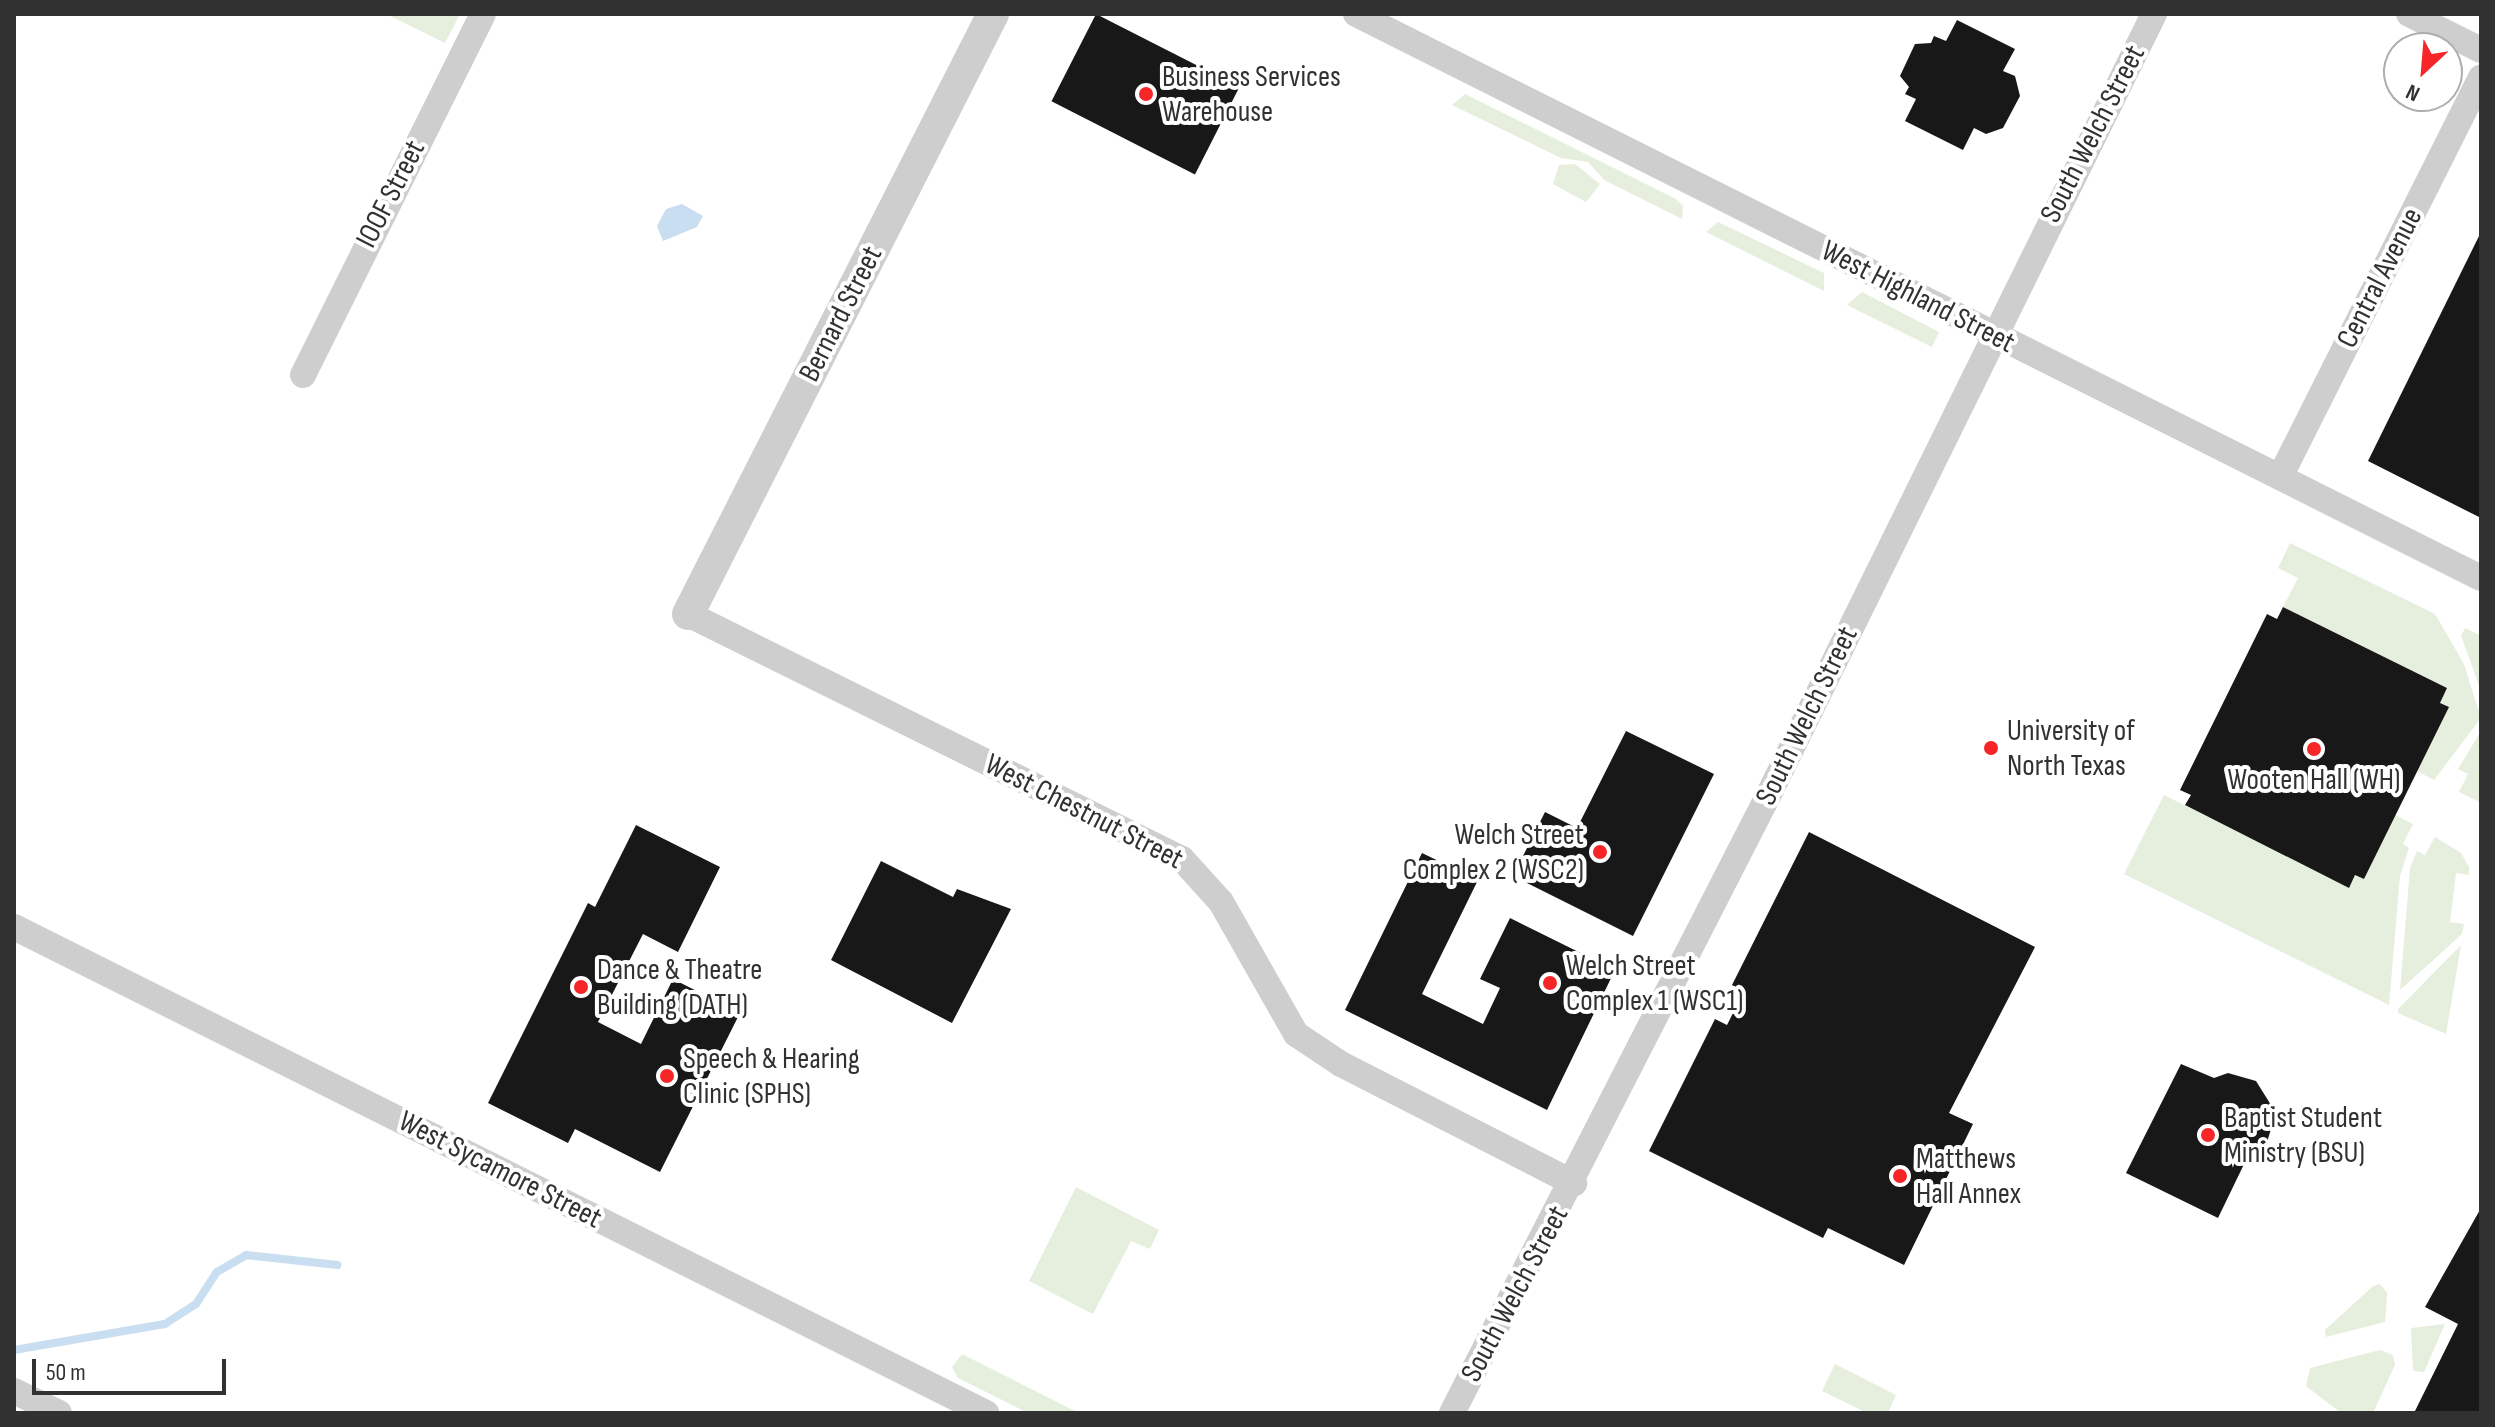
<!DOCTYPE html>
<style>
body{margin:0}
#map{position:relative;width:2495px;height:1427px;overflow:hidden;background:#fff;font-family:"Sofia Sans Condensed",sans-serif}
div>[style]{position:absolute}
.green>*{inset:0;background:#e6efde}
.water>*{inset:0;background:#c9def0}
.stream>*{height:8px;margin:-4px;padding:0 4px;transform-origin:4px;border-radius:4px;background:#c9def0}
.building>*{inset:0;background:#181818;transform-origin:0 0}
.minor>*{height:26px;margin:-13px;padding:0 13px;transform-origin:13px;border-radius:13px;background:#cecece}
.tertiary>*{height:32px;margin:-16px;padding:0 16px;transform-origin:16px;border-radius:16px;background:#cecece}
.dots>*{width:22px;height:22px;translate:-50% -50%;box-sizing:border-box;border:4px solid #fff;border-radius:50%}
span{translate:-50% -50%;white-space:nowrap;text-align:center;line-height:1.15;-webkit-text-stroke:8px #fff;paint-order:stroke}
.poi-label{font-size:30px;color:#313131}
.left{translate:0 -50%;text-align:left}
.right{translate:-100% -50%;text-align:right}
.street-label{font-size:30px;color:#313131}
.frame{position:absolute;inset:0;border:16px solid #313131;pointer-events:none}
.north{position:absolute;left:2383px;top:32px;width:80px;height:80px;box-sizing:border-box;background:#fff;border:2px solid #adadad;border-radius:50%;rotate:206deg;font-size:22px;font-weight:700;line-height:32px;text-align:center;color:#313131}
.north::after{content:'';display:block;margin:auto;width:28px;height:36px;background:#f52528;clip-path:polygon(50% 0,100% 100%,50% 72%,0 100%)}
.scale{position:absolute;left:32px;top:1359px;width:194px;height:36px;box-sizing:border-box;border:4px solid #313131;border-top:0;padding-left:10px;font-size:24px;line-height:28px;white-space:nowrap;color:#313131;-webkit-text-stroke:6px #fff;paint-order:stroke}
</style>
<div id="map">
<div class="green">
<i style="clip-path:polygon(386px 14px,460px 14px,445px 43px)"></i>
<i style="clip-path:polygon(1465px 94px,1676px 199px,1683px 206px,1682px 219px,1604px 180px,1588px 162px,1561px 158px,1452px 105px)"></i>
<i style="clip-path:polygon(1575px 164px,1600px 184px,1586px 202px,1553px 184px,1559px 165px)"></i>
<i style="clip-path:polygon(1718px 222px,1824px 273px,1824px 291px,1706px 232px)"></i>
<i style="clip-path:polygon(1862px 292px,1939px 332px,1932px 347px,1847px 305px)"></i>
<i style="clip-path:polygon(2290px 543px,2435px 614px,2464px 664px,2481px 718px,2434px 780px,2409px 767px,2448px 707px,2440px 703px,2447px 688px,2283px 607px,2298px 578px,2278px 568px)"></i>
<i style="clip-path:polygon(2465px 628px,2481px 636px,2481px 691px,2461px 636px)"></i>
<i style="clip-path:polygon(2481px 731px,2481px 803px,2459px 792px,2468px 774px,2458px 769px)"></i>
<i style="clip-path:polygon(2164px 795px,2349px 887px,2355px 875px,2364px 879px,2387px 811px,2413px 824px,2403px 844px,2409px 848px,2400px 876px,2389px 1005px,2124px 874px)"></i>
<i style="clip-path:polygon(2435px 837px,2461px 853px,2469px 867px,2469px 875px,2456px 873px,2450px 922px,2464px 924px,2462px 934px,2400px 990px,2410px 868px,2417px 851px,2425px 855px)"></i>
<i style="clip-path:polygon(2461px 945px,2446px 1034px,2398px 1013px,2398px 1009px)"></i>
<i style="clip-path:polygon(1076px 1187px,1159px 1230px,1150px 1249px,1131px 1241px,1093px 1314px,1029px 1281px)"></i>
<i style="clip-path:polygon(2373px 1286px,2380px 1284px,2387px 1293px,2385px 1322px,2326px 1337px,2325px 1330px)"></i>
<i style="clip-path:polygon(2445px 1324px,2424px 1372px,2413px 1371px,2411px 1328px)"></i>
<i style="clip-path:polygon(2380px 1350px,2393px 1355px,2395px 1365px,2373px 1413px,2341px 1413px,2306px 1386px,2310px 1368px)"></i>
<i style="clip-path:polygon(962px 1354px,1079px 1413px,1028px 1413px,958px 1378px,952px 1367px)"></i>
<i style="clip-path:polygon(1835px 1364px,1896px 1395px,1888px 1413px,1867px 1413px,1822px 1391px)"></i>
</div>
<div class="water">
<i style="clip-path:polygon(682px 204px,703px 216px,697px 227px,663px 241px,657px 226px,666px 209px)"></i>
</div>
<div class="stream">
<i style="left:14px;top:1350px;width:153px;rotate:-9.8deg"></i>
<i style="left:165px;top:1324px;width:37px;rotate:-33deg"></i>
<i style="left:196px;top:1304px;width:38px;rotate:-57deg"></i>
<i style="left:217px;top:1272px;width:34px;rotate:-30deg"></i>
<i style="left:246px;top:1255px;width:92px;rotate:6.3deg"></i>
</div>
<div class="building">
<i style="left:1096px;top:14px;width:161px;height:98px;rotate:27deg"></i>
<i style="clip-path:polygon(1957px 20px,2015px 49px,2003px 71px,2015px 76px,2020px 96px,2003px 128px,1986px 134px,1974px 128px,1963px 150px,1905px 121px,1916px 99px,1905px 94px,1909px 87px,1900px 76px,1915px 44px,1931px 43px,1934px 36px,1946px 41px)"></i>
<i style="clip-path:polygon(2481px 232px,2481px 518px,2368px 461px)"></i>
<i style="clip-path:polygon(2283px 607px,2447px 688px,2440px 703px,2449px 707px,2364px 879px,2355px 875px,2349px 888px,2185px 805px,2191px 795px,2180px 790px,2267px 614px,2277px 619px)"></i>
<i style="clip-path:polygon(1626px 731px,1714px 774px,1633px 936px,1513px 876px,1545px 812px,1577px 828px)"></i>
<i style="clip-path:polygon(636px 825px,720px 867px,678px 952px,643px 934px,598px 1022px,641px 1044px,673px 979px,740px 1013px,660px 1172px,575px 1129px,568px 1143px,488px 1103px,588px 903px,595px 907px)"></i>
<i style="clip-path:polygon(1809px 832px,2035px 947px,1949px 1113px,1973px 1124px,1904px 1265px,1828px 1228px,1823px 1238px,1649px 1151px,1715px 1019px,1727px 1025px,1744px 991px,1732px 985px)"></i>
<i style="clip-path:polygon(1422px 853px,1478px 880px,1422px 994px,1483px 1024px,1500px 988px,1480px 979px,1510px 918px,1615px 970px,1547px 1110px,1345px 1010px)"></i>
<i style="clip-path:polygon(881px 861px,953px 897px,957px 889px,1011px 909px,952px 1023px,831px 960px)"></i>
<i style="clip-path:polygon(2181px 1064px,2214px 1078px,2228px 1073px,2256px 1081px,2276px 1113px,2267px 1142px,2247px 1158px,2218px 1218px,2126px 1173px)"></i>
<i style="clip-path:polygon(2481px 1208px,2481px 1413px,2414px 1413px,2458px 1324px,2425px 1307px)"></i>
</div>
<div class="minor">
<i style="left:1356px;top:14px;width:1258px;rotate:26.63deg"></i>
<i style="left:2409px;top:14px;width:80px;rotate:26.6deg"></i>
<i style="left:303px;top:375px;width:403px;rotate:-63.5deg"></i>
<i style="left:2280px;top:477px;width:447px;rotate:-63.3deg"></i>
<i style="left:688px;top:614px;width:551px;rotate:26.38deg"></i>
<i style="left:1182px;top:859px;width:58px;rotate:47.8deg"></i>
<i style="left:1221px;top:902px;width:152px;rotate:60.4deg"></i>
<i style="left:1296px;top:1034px;width:54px;rotate:33.7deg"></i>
<i style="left:1341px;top:1064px;width:262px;rotate:27.1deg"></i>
<i style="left:14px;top:927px;width:1087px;rotate:26.57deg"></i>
<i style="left:14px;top:1391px;width:50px;rotate:26.1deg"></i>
<i style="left:1452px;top:1413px;width:693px;rotate:-62.88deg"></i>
<i style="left:1768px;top:796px;width:872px;rotate:-63.73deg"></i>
</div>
<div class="tertiary">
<i style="left:688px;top:614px;width:673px;rotate:-63.05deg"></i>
</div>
<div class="dots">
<i style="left:1146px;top:94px;background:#f52528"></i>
<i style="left:1991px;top:748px;background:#f52528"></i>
<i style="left:2314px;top:749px;background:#f52528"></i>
<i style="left:1600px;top:852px;background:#f52528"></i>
<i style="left:1550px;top:983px;background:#f52528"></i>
<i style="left:581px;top:987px;background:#f52528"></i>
<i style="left:667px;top:1076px;background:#f52528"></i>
<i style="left:2208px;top:1135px;background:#f52528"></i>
<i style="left:1900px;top:1176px;background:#f52528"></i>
</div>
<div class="poi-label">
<span class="left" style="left:1162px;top:94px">Business Services<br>Warehouse</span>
<span class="left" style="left:2007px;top:748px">University of<br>North Texas</span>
<span style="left:2314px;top:780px">Wooten Hall (WH)</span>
<span class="right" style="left:1584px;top:852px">Welch Street<br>Complex 2 (WSC2)</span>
<span class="left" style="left:1566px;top:983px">Welch Street<br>Complex 1 (WSC1)</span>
<span class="left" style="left:597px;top:987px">Dance &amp; Theatre<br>Building (DATH)</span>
<span class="left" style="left:683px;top:1076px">Speech &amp; Hearing<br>Clinic (SPHS)</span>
<span class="left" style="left:2224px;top:1135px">Baptist Student<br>Ministry (BSU)</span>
<span class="left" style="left:1916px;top:1176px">Matthews<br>Hall Annex</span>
</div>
<div class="street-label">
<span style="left:2093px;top:134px;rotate:-63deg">South Welch Street</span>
<span style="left:391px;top:194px;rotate:-63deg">IOOF Street</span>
<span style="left:2380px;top:278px;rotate:-63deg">Central Avenue</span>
<span style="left:1918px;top:297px;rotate:27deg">West Highland Street</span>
<span style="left:841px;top:314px;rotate:-63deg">Bernard Street</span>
<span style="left:1807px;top:716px;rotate:-64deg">South Welch Street</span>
<span style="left:1084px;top:812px;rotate:27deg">West Chestnut Street</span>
<span style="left:500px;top:1170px;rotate:27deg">West Sycamore Street</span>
<span style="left:1515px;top:1294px;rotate:-62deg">South Welch Street</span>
</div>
<div class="frame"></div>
<div class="north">N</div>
<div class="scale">50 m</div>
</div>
